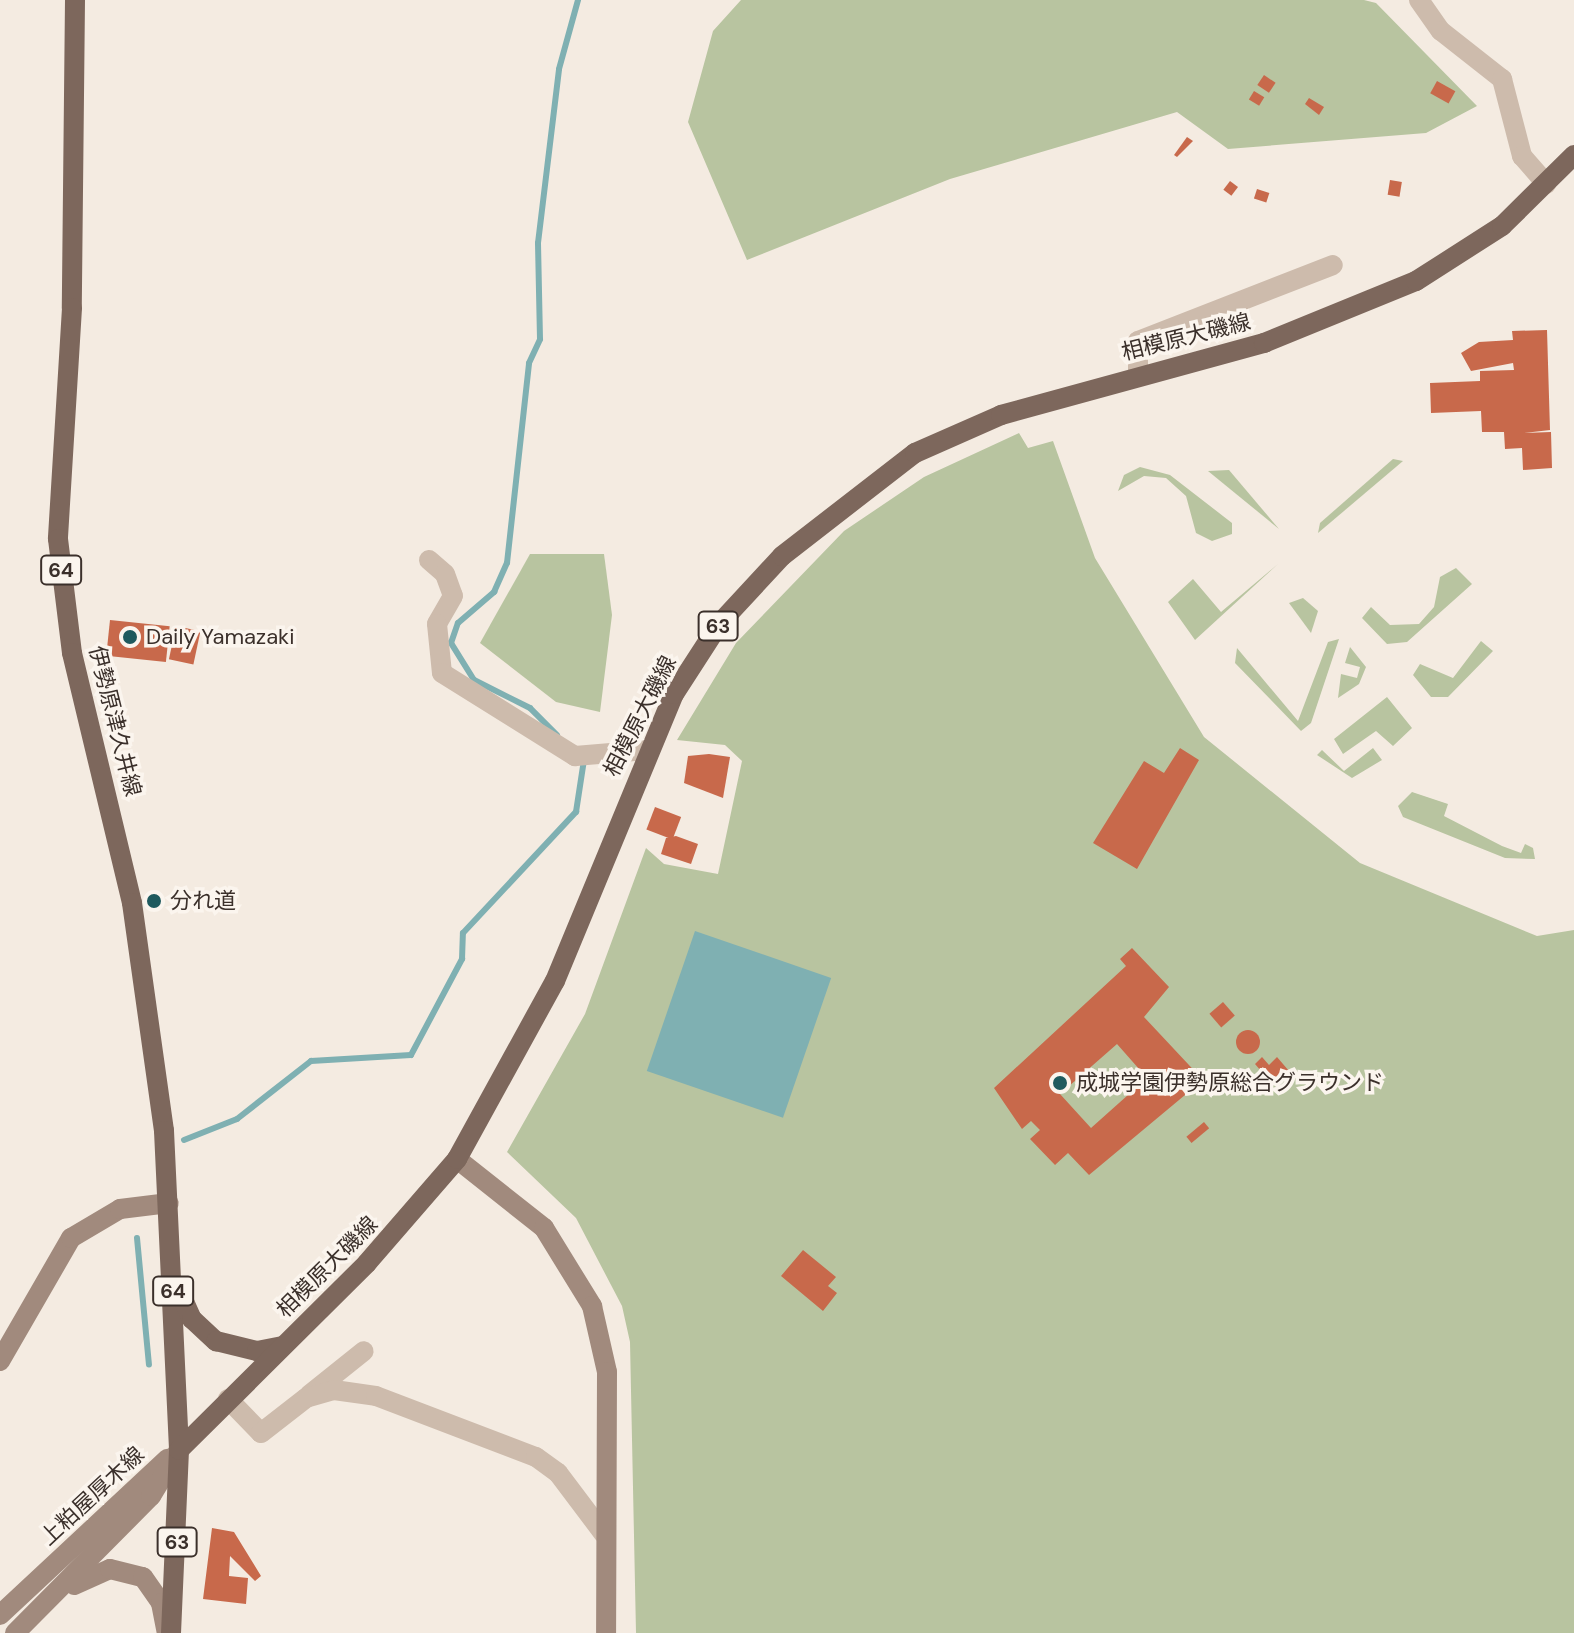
<!DOCTYPE html>
<meta charset="utf-8">
<style>
body{margin:0}
#map{position:relative;width:1574px;height:1633px;overflow:hidden;background:#f4ebe1;font-family:"DM Sans","Noto Sans JP",sans-serif}
div>[style]{position:absolute}
.green>*{inset:0;background:#b8c4a0}
.water>*{inset:0;background:#7fb0b2;transform-origin:0 0}
.stream>*{height:6px;margin:-3px;padding:0 3px;transform-origin:3px;border-radius:3px;background:#7fb0b2}
.building>*{inset:0;background:#c8694b;transform-origin:0 0}
.round{border-radius:50%}
.street>*{height:20px;margin:-10px;padding:0 10px;transform-origin:10px;border-radius:10px;background:#cdbbac}
.secondary>*{height:20px;margin:-10px;padding:0 10px;transform-origin:10px;border-radius:10px;background:#a18a7d}
.primary>*{height:20px;margin:-10px;padding:0 10px;transform-origin:10px;border-radius:10px;background:#7d675c}
.dots>*{width:22px;height:22px;translate:-50% -50%;box-sizing:border-box;border:4px solid #fbf5ee;border-radius:50%}
span{translate:-50% -50%;white-space:nowrap;text-align:center;line-height:1.15;-webkit-text-stroke:7px #fbf5ee;paint-order:stroke}
.shield-label span{padding:2px 6px;background:#fbf5ee;border:2px solid;border-radius:6px;-webkit-text-stroke-width:0}
.shield-label{font-size:20px;color:#3b302b;font-weight:700}
.street-label{font-size:22px;color:#3b302b}
.poi-label{font-size:22px;color:#3b302b}
.left{translate:0 -50%;text-align:left}
</style>
<div id="map">
<div class="green">
<i style="clip-path:polygon(741px 0,1364px 0,1376px 3px,1477px 106px,1426px 133px,1228px 149px,1177px 112px,950px 179px,747px 260px,688px 122px,713px 31px)"></i>
<i style="clip-path:polygon(1019px 433px,1028px 448px,1053px 441px,1095px 558px,1204px 737px,1360px 863px,1537px 936px,1574px 930px,1574px 1633px,636px 1633px,630px 1342px,622px 1306px,576px 1218px,507px 1152px,585px 1014px,646px 848px,664px 864px,718px 874px,742px 761px,725px 745px,677px 740px,736px 643px,844px 531px,924px 477px)"></i>
<i style="clip-path:polygon(1393px 459px,1403px 461px,1318px 533px,1320px 523px)"></i>
<i style="clip-path:polygon(1140px 467px,1170px 475px,1232px 523px,1232px 534px,1212px 541px,1196px 533px,1186px 496px,1166px 478px,1144px 476px,1118px 491px,1124px 475px)"></i>
<i style="clip-path:polygon(1229px 470px,1279px 529px,1208px 471px)"></i>
<i style="clip-path:polygon(530px 554px,604px 554px,612px 615px,600px 712px,556px 702px,480px 643px)"></i>
<i style="clip-path:polygon(1278px 564px,1195px 640px,1168px 602px,1193px 579px,1221px 612px)"></i>
<i style="clip-path:polygon(1456px 568px,1472px 584px,1407px 642px,1387px 644px,1362px 618px,1371px 607px,1390px 625px,1419px 624px,1434px 607px,1440px 577px)"></i>
<i style="clip-path:polygon(1303px 598px,1318px 611px,1311px 633px,1289px 603px)"></i>
<i style="clip-path:polygon(1339px 639px,1311px 723px,1301px 731px,1235px 663px,1237px 648px,1298px 721px,1328px 642px)"></i>
<i style="clip-path:polygon(1481px 641px,1493px 651px,1448px 697px,1431px 697px,1413px 675px,1420px 664px,1453px 678px)"></i>
<i style="clip-path:polygon(1350px 647px,1366px 667px,1359px 684px,1338px 698px,1341px 674px,1357px 678px,1360px 667px,1345px 663px)"></i>
<i style="clip-path:polygon(1387px 697px,1412px 728px,1393px 746px,1376px 731px,1343px 754px,1334px 739px)"></i>
<i style="clip-path:polygon(1373px 748px,1382px 760px,1352px 778px,1317px 755px,1322px 750px,1344px 771px)"></i>
<i style="clip-path:polygon(1412px 792px,1448px 804px,1444px 816px,1502px 846px,1521px 853px,1525px 844px,1533px 848px,1535px 859px,1505px 858px,1403px 817px,1398px 806px)"></i>
</div>
<div class="water">
<i style="left:695px;top:931px;width:144px;height:148px;rotate:19deg"></i>
</div>
<div class="stream">
<i style="left:557px;top:735px;width:38px;rotate:-135deg"></i>
<i style="left:530px;top:708px;width:63px;rotate:-153.4deg"></i>
<i style="left:474px;top:680px;width:44px;rotate:-121.9deg"></i>
<i style="left:451px;top:643px;width:21px;rotate:-71deg"></i>
<i style="left:458px;top:623px;width:48px;rotate:-40.7deg"></i>
<i style="left:494px;top:592px;width:32px;rotate:-66deg"></i>
<i style="left:507px;top:563px;width:201px;rotate:-83.7deg"></i>
<i style="left:529px;top:363px;width:26px;rotate:-65deg"></i>
<i style="left:540px;top:339px;width:96px;rotate:-91.2deg"></i>
<i style="left:538px;top:243px;width:175px;rotate:-83.1deg"></i>
<i style="left:559px;top:69px;width:72px;rotate:-74.6deg"></i>
<i style="left:184px;top:1140px;width:57px;rotate:-21.6deg"></i>
<i style="left:237px;top:1119px;width:94px;rotate:-38.1deg"></i>
<i style="left:311px;top:1061px;width:100px;rotate:-3.4deg"></i>
<i style="left:411px;top:1055px;width:109px;rotate:-62deg"></i>
<i style="left:462px;top:959px;width:26px;rotate:-88deg"></i>
<i style="left:463px;top:933px;width:166px;rotate:-47deg"></i>
<i style="left:576px;top:812px;width:53px;rotate:-81.3deg"></i>
<i style="left:137px;top:1238px;width:127px;rotate:84.6deg"></i>
</div>
<div class="building">
<i style="left:1264px;top:75px;width:14px;height:12px;rotate:34deg"></i>
<i style="left:1437px;top:81px;width:21px;height:14px;rotate:29deg"></i>
<i style="left:1254px;top:91px;width:12px;height:10px;rotate:31deg"></i>
<i style="clip-path:polygon(1309px 98px,1324px 107px,1319px 115px,1305px 104px)"></i>
<i style="clip-path:polygon(1187px 137px,1193px 141px,1177px 157px,1174px 155px)"></i>
<i style="left:1390px;top:180px;width:12px;height:15px;rotate:9deg"></i>
<i style="left:1230px;top:181px;width:10px;height:11px;rotate:37deg"></i>
<i style="left:1257px;top:189px;width:13px;height:10px;rotate:18deg"></i>
<i style="clip-path:polygon(1547px 330px,1550px 430px,1523px 433px,1551px 432px,1552px 468px,1523px 470px,1522px 448px,1505px 449px,1504px 432px,1482px 432px,1481px 411px,1431px 413px,1430px 383px,1480px 381px,1480px 371px,1514px 370px,1513px 363px,1471px 371px,1461px 353px,1479px 342px,1513px 340px,1512px 331px)"></i>
<i style="left:110px;top:620px;width:60px;height:36px;rotate:6deg"></i>
<i style="left:176px;top:626px;width:25px;height:34px;rotate:12deg"></i>
<i style="clip-path:polygon(1180px 748px,1199px 760px,1137px 869px,1093px 843px,1144px 761px,1164px 773px)"></i>
<i style="clip-path:polygon(709px 754px,730px 757px,723px 798px,684px 783px,688px 756px)"></i>
<i style="left:655px;top:807px;width:28px;height:24px;rotate:21deg"></i>
<i style="clip-path:polygon(676px 836px,698px 844px,691px 864px,661px 854px,666px 838px)"></i>
<i style="clip-path:polygon(evenodd,1132px 948px,1169px 987px,1144px 1017px,1203px 1080px,1089px 1175px,1068px 1153px,1055px 1165px,1030px 1139px,1040px 1130px,1031px 1121px,1022px 1129px,994px 1088px,1126px 966px,1120px 959px,1132px 948px,1117px 1044px,1147px 1078px,1091px 1128px,1060px 1094px,1117px 1044px)"></i>
<i style="left:1223px;top:1002px;width:18px;height:18px;rotate:49deg"></i>
<i class="round" style="left:1236px;top:1030px;width:24px;height:24px"></i>
<i style="clip-path:polygon(1262px 1057px,1269px 1065px,1277px 1057px,1289px 1071px,1273px 1085px,1255px 1064px)"></i>
<i style="left:1204px;top:1122px;width:8px;height:23px;rotate:50deg"></i>
<i style="clip-path:polygon(803px 1250px,836px 1277px,828px 1286px,837px 1293px,823px 1311px,781px 1276px)"></i>
<i style="clip-path:polygon(212px 1528px,234px 1532px,261px 1576px,255px 1581px,230px 1556px,229px 1576px,248px 1578px,246px 1604px,203px 1599px)"></i>
</div>
<div class="street">
<i style="left:1419px;top:0;width:38px;rotate:55deg"></i>
<i style="left:1441px;top:31px;width:78px;rotate:38.2deg"></i>
<i style="left:1502px;top:79px;width:80px;rotate:75.4deg"></i>
<i style="left:1522px;top:156px;width:37px;rotate:49deg"></i>
<i style="left:1138px;top:372px;width:31px;rotate:-90deg"></i>
<i style="left:1138px;top:341px;width:209px;rotate:-21.3deg"></i>
<i style="left:429px;top:560px;width:21px;rotate:41deg"></i>
<i style="left:445px;top:574px;width:23px;rotate:70deg"></i>
<i style="left:453px;top:596px;width:32px;rotate:120deg"></i>
<i style="left:437px;top:624px;width:49px;rotate:84.2deg"></i>
<i style="left:442px;top:673px;width:157px;rotate:32deg"></i>
<i style="left:575px;top:756px;width:72px;rotate:-4.8deg"></i>
<i style="left:309px;top:1395px;width:70px;rotate:-38.7deg"></i>
<i style="left:228px;top:1399px;width:47px;rotate:45.9deg"></i>
<i style="left:261px;top:1433px;width:57px;rotate:-37.9deg"></i>
<i style="left:306px;top:1398px;width:29px;rotate:-16deg"></i>
<i style="left:334px;top:1390px;width:42px;rotate:8.1deg"></i>
<i style="left:376px;top:1396px;width:171px;rotate:20.9deg"></i>
<i style="left:536px;top:1457px;width:27px;rotate:36deg"></i>
<i style="left:558px;top:1473px;width:76px;rotate:53deg"></i>
</div>
<div class="secondary">
<i style="left:457px;top:1159px;width:111px;rotate:38.4deg"></i>
<i style="left:544px;top:1228px;width:92px;rotate:58.4deg"></i>
<i style="left:592px;top:1306px;width:68px;rotate:77.2deg"></i>
<i style="left:607px;top:1372px;width:261px;rotate:90.2deg"></i>
<i style="left:0;top:1361px;width:142px;rotate:-60deg"></i>
<i style="left:71px;top:1238px;width:57px;rotate:-30.6deg"></i>
<i style="left:120px;top:1209px;width:49px;rotate:-7deg"></i>
<i style="left:74px;top:1585px;width:39px;rotate:-24deg"></i>
<i style="left:110px;top:1569px;width:34px;rotate:14deg"></i>
<i style="left:143px;top:1577px;width:32px;rotate:55deg"></i>
<i style="left:161px;top:1603px;width:31px;rotate:79deg"></i>
<i style="left:0;top:1615px;width:229px;rotate:-43deg"></i>
<i style="left:15px;top:1633px;width:193px;rotate:-45.2deg"></i>
<i style="left:151px;top:1496px;width:54px;rotate:-58.7deg"></i>
</div>
<div class="primary">
<i style="left:75px;top:0;width:308px;rotate:90.6deg"></i>
<i style="left:72px;top:308px;width:231px;rotate:93.5deg"></i>
<i style="left:58px;top:539px;width:115px;rotate:83deg"></i>
<i style="left:72px;top:653px;width:257px;rotate:76.5deg"></i>
<i style="left:132px;top:903px;width:230px;rotate:82deg"></i>
<i style="left:164px;top:1131px;width:319px;rotate:87.3deg"></i>
<i style="left:179px;top:1450px;width:183px;rotate:92.5deg"></i>
<i style="left:178px;top:1288px;width:34px;rotate:66deg"></i>
<i style="left:192px;top:1319px;width:33px;rotate:43deg"></i>
<i style="left:216px;top:1341px;width:42px;rotate:13.7deg"></i>
<i style="left:257px;top:1351px;width:26px;rotate:-11deg"></i>
<i style="left:179px;top:1450px;width:265px;rotate:-44.8deg"></i>
<i style="left:367px;top:1263px;width:138px;rotate:-49.1deg"></i>
<i style="left:457px;top:1159px;width:203px;rotate:-61.2deg"></i>
<i style="left:555px;top:981px;width:311px;rotate:-67.5deg"></i>
<i style="left:674px;top:694px;width:85px;rotate:-57.1deg"></i>
<i style="left:720px;top:623px;width:91px;rotate:-47.2deg"></i>
<i style="left:782px;top:556px;width:168px;rotate:-37.8deg"></i>
<i style="left:915px;top:453px;width:94px;rotate:-23.8deg"></i>
<i style="left:1001px;top:415px;width:273px;rotate:-15.3deg"></i>
<i style="left:1264px;top:343px;width:164px;rotate:-22.2deg"></i>
<i style="left:1416px;top:281px;width:102px;rotate:-32.6deg"></i>
<i style="left:1502px;top:226px;width:101px;rotate:-44.6deg"></i>
</div>
<div class="dots">
<i style="left:130px;top:637px;background:#1f5a5e"></i>
<i style="left:154px;top:901px;background:#1f5a5e"></i>
<i style="left:1060px;top:1083px;background:#1f5a5e"></i>
</div>
<div class="shield-label">
<span style="left:61px;top:570px">64</span>
<span style="left:718px;top:626px">63</span>
<span style="left:173px;top:1291px">64</span>
<span style="left:177px;top:1542px">63</span>
</div>
<div class="street-label">
<span style="left:1186px;top:337px;rotate:-14deg">相模原大磯線</span>
<span style="left:640px;top:716px;rotate:-63deg">相模原大磯線</span>
<span style="left:115px;top:721px;rotate:76deg">伊勢原津久井線</span>
<span style="left:327px;top:1267px;rotate:-45deg">相模原大磯線</span>
<span style="left:92px;top:1496px;rotate:-43deg">上粕屋厚木線</span>
</div>
<div class="poi-label">
<span class="left" style="left:146px;top:637px">Daily Yamazaki</span>
<span class="left" style="left:170px;top:901px">分れ道</span>
<span class="left" style="left:1076px;top:1083px">成城学園伊勢原総合グラウンド</span>
</div>
</div>
